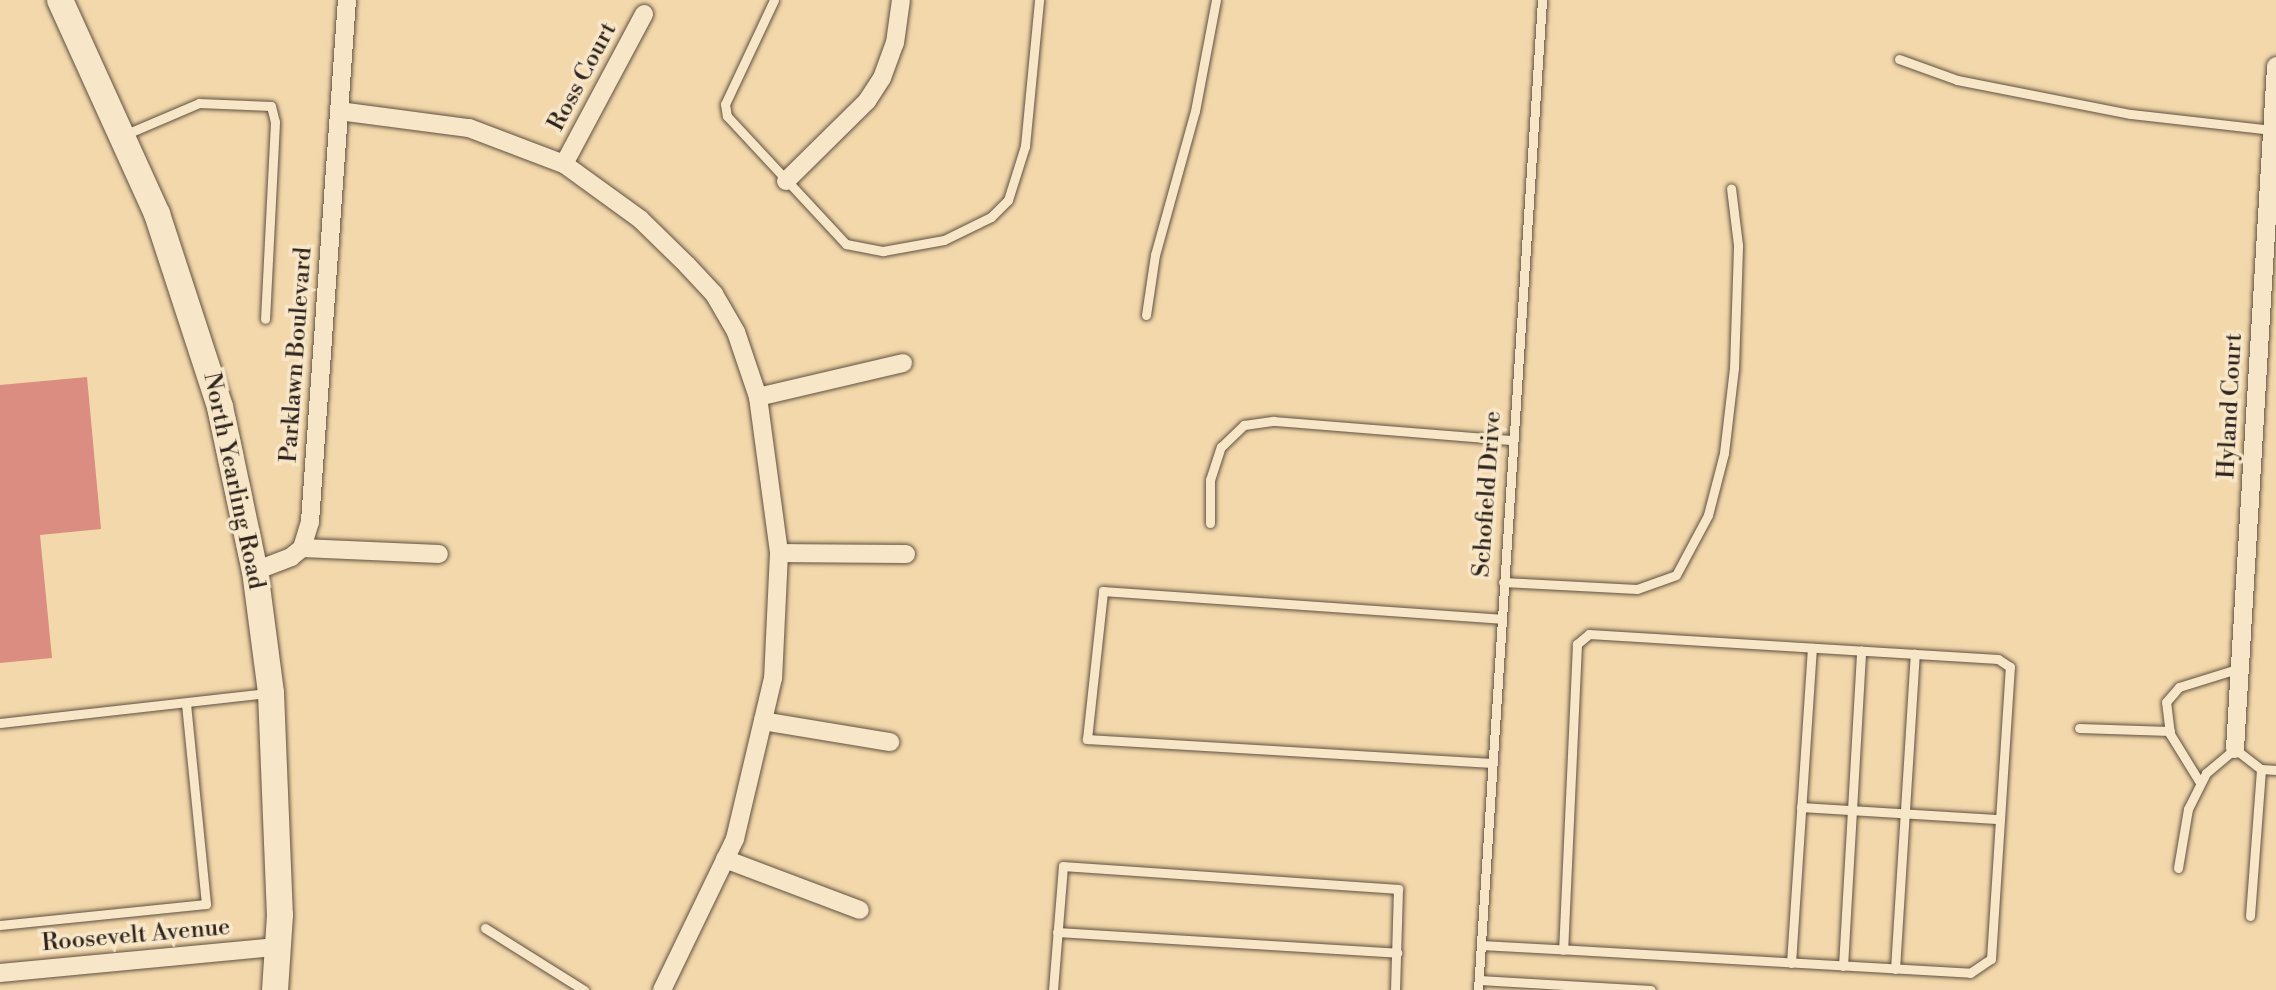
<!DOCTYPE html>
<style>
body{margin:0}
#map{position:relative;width:2276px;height:990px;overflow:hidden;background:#f3d8ab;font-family:"Libre Bodoni",serif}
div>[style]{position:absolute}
.building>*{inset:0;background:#da8d80}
.roads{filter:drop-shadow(0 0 2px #5f5140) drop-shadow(0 0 2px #5f5140)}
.service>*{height:9px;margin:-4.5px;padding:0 4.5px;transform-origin:4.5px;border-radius:4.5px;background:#f7e6c8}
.minor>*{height:18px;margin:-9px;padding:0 9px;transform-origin:9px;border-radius:9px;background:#f7e6c8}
.secondary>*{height:26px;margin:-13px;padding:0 13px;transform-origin:13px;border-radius:13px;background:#f7e6c8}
span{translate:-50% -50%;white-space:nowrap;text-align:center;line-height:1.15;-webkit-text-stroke:7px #f7e6c8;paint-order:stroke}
.street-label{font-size:24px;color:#2e241d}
</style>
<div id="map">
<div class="building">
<i style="clip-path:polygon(87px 377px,101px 529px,40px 535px,52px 658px,0 663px,0 385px)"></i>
</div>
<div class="roads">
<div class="service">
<i style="left:774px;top:0;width:115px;rotate:115.2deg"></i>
<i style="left:725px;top:104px;width:12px;rotate:81deg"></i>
<i style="left:727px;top:116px;width:175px;rotate:47.1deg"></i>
<i style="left:846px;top:244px;width:38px;rotate:11deg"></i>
<i style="left:883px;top:251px;width:62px;rotate:-10.2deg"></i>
<i style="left:944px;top:240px;width:52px;rotate:-26.1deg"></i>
<i style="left:991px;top:217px;width:24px;rotate:-45deg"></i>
<i style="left:1008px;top:200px;width:57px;rotate:-72.5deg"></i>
<i style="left:1025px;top:146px;width:147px;rotate:-84.5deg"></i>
<i style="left:1899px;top:59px;width:62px;rotate:19.9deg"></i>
<i style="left:1957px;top:80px;width:177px;rotate:11.1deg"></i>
<i style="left:2131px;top:114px;width:142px;rotate:6.5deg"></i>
<i style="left:124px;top:135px;width:82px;rotate:-23.1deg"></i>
<i style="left:199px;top:103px;width:72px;rotate:2.4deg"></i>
<i style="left:271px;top:106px;width:16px;rotate:76deg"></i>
<i style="left:275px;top:122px;width:197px;rotate:92.9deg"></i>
<i style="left:1146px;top:315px;width:61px;rotate:-81.5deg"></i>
<i style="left:1155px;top:255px;width:149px;rotate:-74.5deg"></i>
<i style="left:1195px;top:111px;width:113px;rotate:-79.3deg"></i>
<i style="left:1210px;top:523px;width:43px;rotate:-90deg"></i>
<i style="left:1210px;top:480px;width:35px;rotate:-72deg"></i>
<i style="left:1221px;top:447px;width:32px;rotate:-44deg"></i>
<i style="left:1244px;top:425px;width:30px;rotate:-8deg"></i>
<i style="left:1274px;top:421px;width:239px;rotate:4.6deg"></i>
<i style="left:1503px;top:582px;width:134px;rotate:3deg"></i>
<i style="left:1637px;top:589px;width:41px;rotate:-19.7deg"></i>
<i style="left:1676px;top:575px;width:68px;rotate:-61.9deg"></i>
<i style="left:1708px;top:515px;width:64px;rotate:-75.5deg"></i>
<i style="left:1724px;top:453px;width:86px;rotate:-83.3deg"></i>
<i style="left:1734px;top:368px;width:123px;rotate:-88.1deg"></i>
<i style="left:1738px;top:245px;width:57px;rotate:-97deg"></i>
<i style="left:0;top:723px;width:269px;rotate:-6.4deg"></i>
<i style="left:2079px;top:728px;width:91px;rotate:1.9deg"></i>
<i style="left:1492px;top:763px;width:406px;rotate:-176.6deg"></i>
<i style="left:1087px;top:739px;width:149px;rotate:-83.8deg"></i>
<i style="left:1103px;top:591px;width:398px;rotate:4deg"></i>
<i style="left:2199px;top:781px;width:55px;rotate:-121.7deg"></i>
<i style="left:2170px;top:734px;width:32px;rotate:-97deg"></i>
<i style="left:2166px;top:702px;width:20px;rotate:-49deg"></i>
<i style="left:2179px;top:687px;width:64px;rotate:-17.3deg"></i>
<i style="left:1801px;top:807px;width:199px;rotate:3.5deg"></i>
<i style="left:2178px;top:868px;width:60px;rotate:-80.4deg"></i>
<i style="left:2188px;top:809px;width:40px;rotate:-63.4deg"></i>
<i style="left:2206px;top:773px;width:38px;rotate:-40deg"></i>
<i style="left:2235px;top:749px;width:33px;rotate:38deg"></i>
<i style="left:2261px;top:769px;width:15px;rotate:4deg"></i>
<i style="left:2250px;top:916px;width:147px;rotate:-85.7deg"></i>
<i style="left:0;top:925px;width:207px;rotate:-5.8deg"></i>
<i style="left:206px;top:904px;width:200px;rotate:-95.7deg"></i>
<i style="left:485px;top:928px;width:117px;rotate:32.1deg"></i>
<i style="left:1057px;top:932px;width:341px;rotate:3.5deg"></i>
<i style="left:1481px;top:945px;width:146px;rotate:3.1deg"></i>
<i style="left:1627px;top:953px;width:344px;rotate:3.3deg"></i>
<i style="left:1970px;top:973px;width:25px;rotate:-34deg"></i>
<i style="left:1991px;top:959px;width:293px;rotate:-86.3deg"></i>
<i style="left:2010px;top:667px;width:14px;rotate:-146deg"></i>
<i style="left:1998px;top:659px;width:410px;rotate:-176.5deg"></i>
<i style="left:1589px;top:634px;width:16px;rotate:140deg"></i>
<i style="left:1577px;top:644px;width:306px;rotate:92.6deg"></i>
<i style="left:1791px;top:963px;width:316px;rotate:-86.2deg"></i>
<i style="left:1843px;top:966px;width:316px;rotate:-86.7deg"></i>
<i style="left:1895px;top:969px;width:316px;rotate:-86.4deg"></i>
<i style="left:1479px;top:980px;width:172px;rotate:3.3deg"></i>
<i style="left:1053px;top:990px;width:124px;rotate:-85.4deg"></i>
<i style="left:1063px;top:866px;width:336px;rotate:3.9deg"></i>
<i style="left:1398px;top:889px;width:101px;rotate:91.7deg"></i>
<i style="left:1478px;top:990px;width:992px;rotate:-86.3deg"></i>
</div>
<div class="minor">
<i style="left:339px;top:111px;width:131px;rotate:7.5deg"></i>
<i style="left:469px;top:128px;width:102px;rotate:20.8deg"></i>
<i style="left:564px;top:164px;width:94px;rotate:35.9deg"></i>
<i style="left:640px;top:219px;width:66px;rotate:44.4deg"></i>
<i style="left:687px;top:265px;width:40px;rotate:47deg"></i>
<i style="left:714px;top:294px;width:44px;rotate:59.9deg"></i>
<i style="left:736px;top:332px;width:69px;rotate:71.3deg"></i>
<i style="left:758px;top:397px;width:157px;rotate:82.3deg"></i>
<i style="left:779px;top:553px;width:125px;rotate:92.7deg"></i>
<i style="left:773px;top:678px;width:165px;rotate:103.3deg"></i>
<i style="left:735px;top:839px;width:168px;rotate:115.8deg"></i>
<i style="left:564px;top:164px;width:170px;rotate:-61.9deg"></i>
<i style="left:786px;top:181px;width:114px;rotate:-44.6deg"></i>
<i style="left:867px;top:101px;width:27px;rotate:-57deg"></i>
<i style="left:882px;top:78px;width:37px;rotate:-70deg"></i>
<i style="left:895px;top:43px;width:43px;rotate:-82.1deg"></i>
<i style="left:758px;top:397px;width:149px;rotate:-13.2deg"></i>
<i style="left:302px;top:548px;width:137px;rotate:2.5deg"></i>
<i style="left:779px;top:553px;width:127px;rotate:0.5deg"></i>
<i style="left:255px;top:571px;width:39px;rotate:-21deg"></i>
<i style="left:291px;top:557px;width:14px;rotate:-39deg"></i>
<i style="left:302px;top:548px;width:27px;rotate:-73deg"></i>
<i style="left:310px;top:522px;width:523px;rotate:-85.95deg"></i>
<i style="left:763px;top:721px;width:129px;rotate:9.4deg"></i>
<i style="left:2235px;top:749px;width:684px;rotate:-86.56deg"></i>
<i style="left:725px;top:859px;width:144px;rotate:20.7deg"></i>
<i style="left:0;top:973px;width:278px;rotate:-5.4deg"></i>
</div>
<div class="secondary">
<i style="left:60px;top:0;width:235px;rotate:65.6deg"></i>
<i style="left:157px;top:214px;width:203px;rotate:71.9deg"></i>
<i style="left:220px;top:407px;width:168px;rotate:78deg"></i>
<i style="left:255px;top:571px;width:123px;rotate:82.5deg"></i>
<i style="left:271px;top:693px;width:222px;rotate:87.7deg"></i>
<i style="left:280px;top:915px;width:75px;rotate:93.8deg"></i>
</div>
</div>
<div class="street-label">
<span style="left:583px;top:77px;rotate:-62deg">Ross Court</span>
<span style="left:297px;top:355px;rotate:-86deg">Parklawn Boulevard</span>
<span style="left:2231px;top:406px;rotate:-87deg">Hyland Court</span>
<span style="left:233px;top:481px;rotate:78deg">North Yearling Road</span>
<span style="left:1488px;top:494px;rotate:-86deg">Schofield Drive</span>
<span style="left:136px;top:936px;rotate:-5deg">Roosevelt Avenue</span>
</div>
</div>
